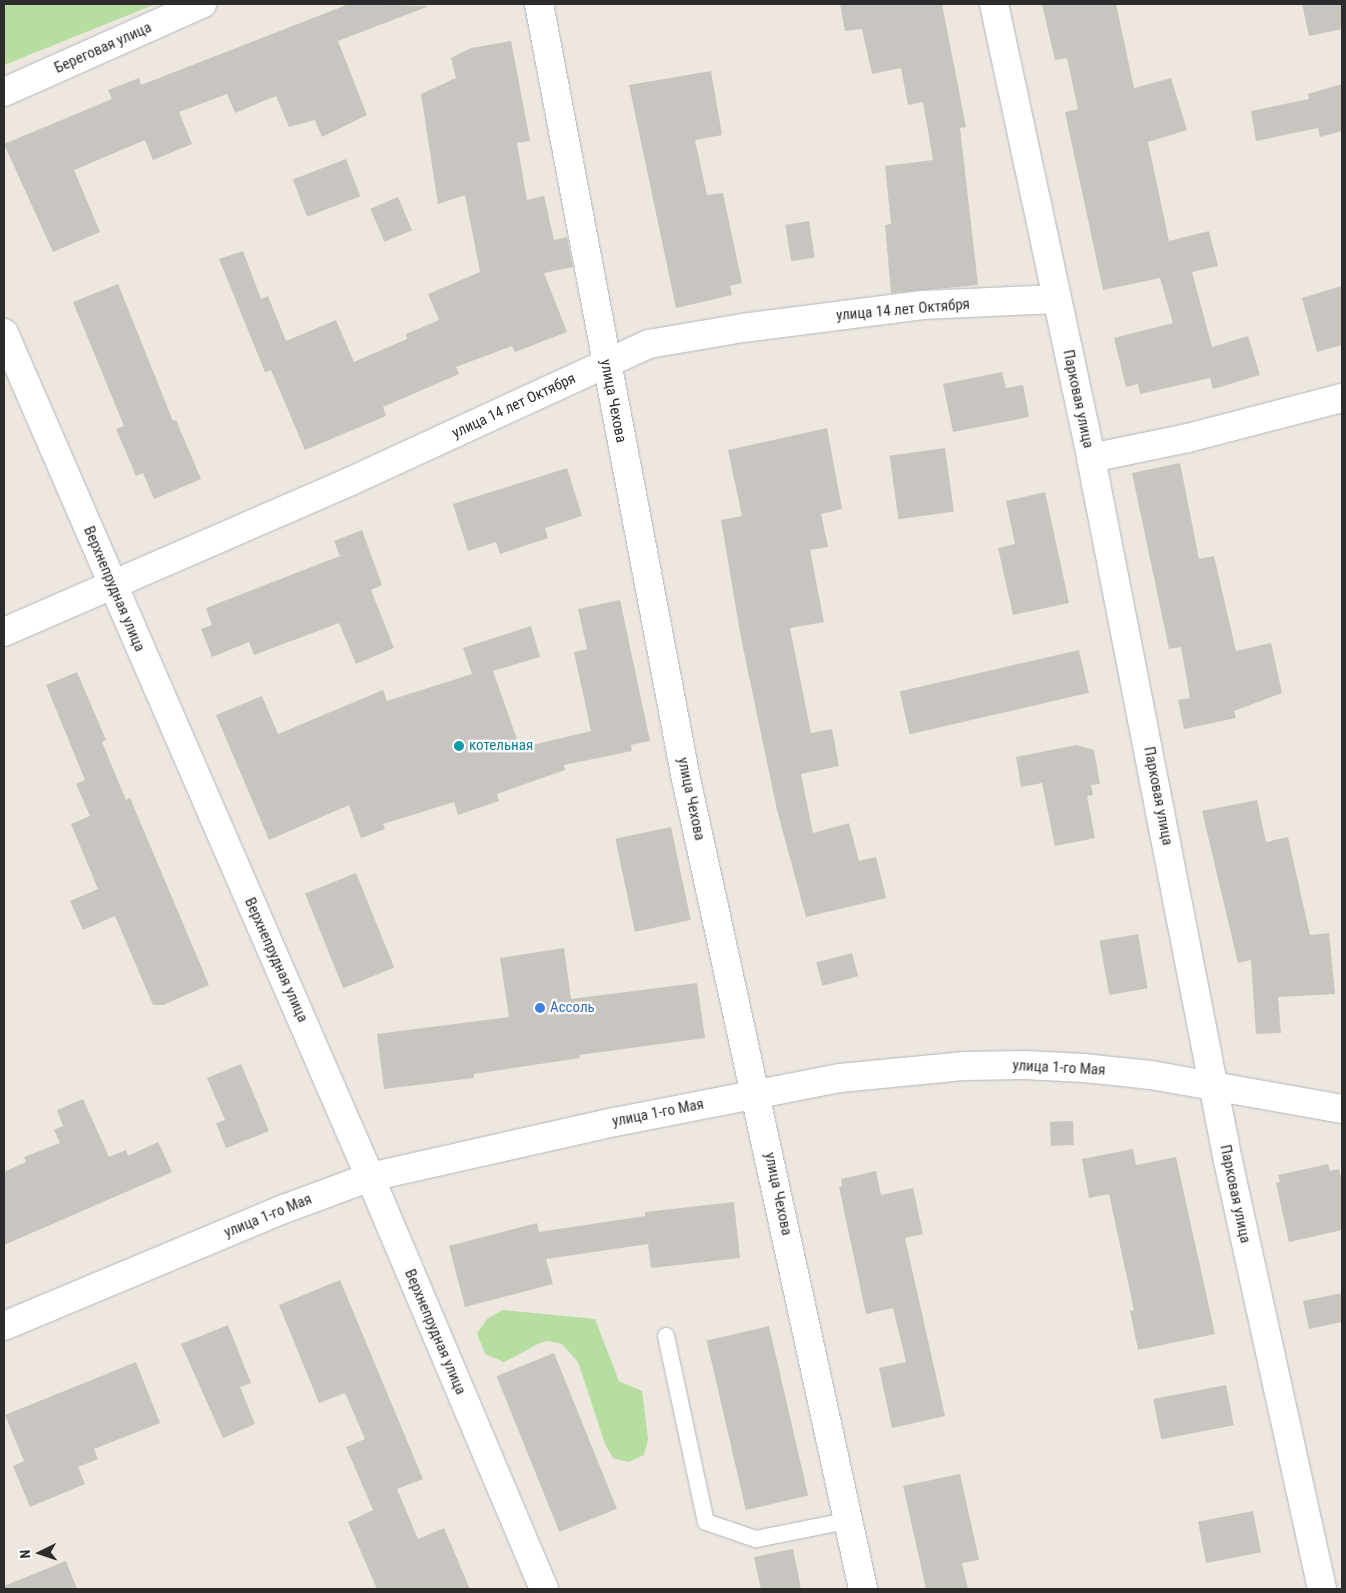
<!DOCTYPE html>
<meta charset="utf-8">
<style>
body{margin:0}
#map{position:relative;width:1346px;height:1593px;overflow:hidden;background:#ede7e0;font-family:"Roboto Condensed",sans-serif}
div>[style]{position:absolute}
.green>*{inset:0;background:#b7dea1}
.building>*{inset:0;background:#c8c4bf;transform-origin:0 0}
.roads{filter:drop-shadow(0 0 1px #b3b6be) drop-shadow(0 0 1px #b3b6be)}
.lane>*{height:16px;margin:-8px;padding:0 8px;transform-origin:8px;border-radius:8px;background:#fff}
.street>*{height:28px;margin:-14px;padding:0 14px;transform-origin:14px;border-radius:14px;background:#fff}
.secondary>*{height:28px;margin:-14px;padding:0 14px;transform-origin:14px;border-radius:14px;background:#fff}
.dots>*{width:14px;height:14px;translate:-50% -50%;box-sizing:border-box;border:2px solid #fff;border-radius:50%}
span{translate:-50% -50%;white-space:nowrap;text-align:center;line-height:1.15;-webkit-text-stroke:4.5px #fff;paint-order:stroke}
.street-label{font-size:15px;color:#2c2c2c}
.culture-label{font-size:15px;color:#0d838f}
.left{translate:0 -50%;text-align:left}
.shop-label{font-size:15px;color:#366cbe}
.frame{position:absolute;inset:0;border:5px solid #2c2c2c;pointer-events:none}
.north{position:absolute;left:15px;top:1528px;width:50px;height:50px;-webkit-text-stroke:4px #fff;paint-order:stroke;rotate:266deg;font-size:14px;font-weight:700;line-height:20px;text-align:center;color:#2c2c2c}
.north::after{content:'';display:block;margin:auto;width:18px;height:22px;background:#2c2c2c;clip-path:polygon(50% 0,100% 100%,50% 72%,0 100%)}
</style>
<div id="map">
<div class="green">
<i style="clip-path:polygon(4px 4px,156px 4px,4px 65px)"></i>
<i style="clip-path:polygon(503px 1310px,595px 1319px,619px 1381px,642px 1391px,648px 1439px,644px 1455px,628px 1462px,613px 1458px,605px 1444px,578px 1362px,562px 1344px,548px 1341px,540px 1343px,504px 1362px,485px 1354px,477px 1333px,488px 1318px)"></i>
</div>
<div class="building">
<i style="clip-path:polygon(349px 4px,429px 6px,338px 41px,367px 115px,322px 137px,315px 120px,289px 127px,276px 96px,235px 113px,227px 94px,179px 112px,192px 144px,153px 160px,145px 140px,74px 170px,100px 232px,53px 252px,4px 144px,112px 99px,108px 90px,139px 78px,141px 85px)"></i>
<i style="clip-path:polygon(840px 4px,942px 4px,966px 127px,960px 128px,978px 285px,891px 293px,885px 225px,891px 224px,885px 166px,933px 160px,923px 102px,908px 105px,901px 68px,872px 74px,862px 29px,845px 31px)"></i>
<i style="clip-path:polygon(1042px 4px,1116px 4px,1134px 88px,1171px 78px,1187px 130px,1148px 142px,1169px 241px,1209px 231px,1218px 266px,1192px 272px,1212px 347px,1248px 336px,1260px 375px,1213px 389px,1210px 378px,1140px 394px,1138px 384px,1126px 387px,1114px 338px,1173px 323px,1160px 278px,1103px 290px,1065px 112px,1078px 109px,1067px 58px,1055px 60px)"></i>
<i style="clip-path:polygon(1302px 4px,1342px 4px,1342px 29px,1309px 36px)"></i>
<i style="clip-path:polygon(511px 41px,530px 141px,517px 143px,527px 200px,544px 196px,554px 240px,567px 237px,573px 267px,544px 273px,567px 332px,515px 352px,512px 346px,456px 367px,459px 374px,383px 407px,386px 416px,305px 450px,271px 370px,265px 372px,219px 259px,243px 251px,261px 299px,268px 296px,286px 341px,336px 320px,354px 362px,407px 339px,406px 334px,439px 320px,428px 294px,480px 272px,465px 195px,438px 204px,421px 94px,456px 78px,451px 58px,471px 48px)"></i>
<i style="clip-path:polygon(711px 71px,722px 135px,695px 140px,707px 195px,723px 193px,742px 283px,730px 286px,732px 295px,676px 308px,629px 85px)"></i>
<i style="clip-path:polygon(1342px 84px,1342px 131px,1320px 137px,1318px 128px,1256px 141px,1251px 111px,1309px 99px,1308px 94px)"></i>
<i style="left:346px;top:159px;width:40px;height:57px;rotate:69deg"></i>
<i style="left:398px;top:197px;width:36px;height:30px;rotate:67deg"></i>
<i style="left:809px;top:221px;width:37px;height:24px;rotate:81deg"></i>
<i style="clip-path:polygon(118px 284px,173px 421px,176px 420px,201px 479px,154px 499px,143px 473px,136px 476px,116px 429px,124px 426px,73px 302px)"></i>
<i style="clip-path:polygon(1342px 286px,1342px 345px,1317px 352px,1302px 298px)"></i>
<i style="clip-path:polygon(1002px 372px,1006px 388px,1023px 385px,1029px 417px,953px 432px,943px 384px)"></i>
<i style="clip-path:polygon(827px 428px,842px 509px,821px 514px,828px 547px,810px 550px,824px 622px,790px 628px,811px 733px,832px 729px,839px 766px,801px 774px,813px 833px,849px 823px,859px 861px,876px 857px,886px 898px,806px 917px,777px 810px,741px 638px,721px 520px,742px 516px,728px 450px)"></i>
<i style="left:945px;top:448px;width:64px;height:56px;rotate:82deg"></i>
<i style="clip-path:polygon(1180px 463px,1199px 559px,1214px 556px,1236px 651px,1271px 643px,1282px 693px,1234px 711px,1236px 718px,1184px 729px,1178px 700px,1190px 698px,1181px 647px,1169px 649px,1132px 473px)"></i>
<i style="clip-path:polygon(567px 468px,582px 516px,545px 528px,548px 538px,500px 554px,496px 542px,468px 551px,453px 504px)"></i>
<i style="clip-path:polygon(1045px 492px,1069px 603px,1013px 615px,998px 548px,1015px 544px,1006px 501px)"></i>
<i style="clip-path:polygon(362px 530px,382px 585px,371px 590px,394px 648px,356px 664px,339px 623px,254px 655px,249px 642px,212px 657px,201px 629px,212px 625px,206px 608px,340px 556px,334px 541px)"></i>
<i style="clip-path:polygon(620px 600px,650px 741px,631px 745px,632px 751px,564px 765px,565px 770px,497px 794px,499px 801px,458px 815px,454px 802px,383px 824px,385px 829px,361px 838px,349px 805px,269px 840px,216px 715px,262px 696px,278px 734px,383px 690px,387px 701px,472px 674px,463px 648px,531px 626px,540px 657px,493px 671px,520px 748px,591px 731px,574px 652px,587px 649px,578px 609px)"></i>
<i style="left:1079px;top:650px;width:44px;height:184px;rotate:77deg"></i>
<i style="clip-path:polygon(77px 672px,106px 740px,102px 742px,126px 800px,130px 798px,209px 985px,163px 1005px,153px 1005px,115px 916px,83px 930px,70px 901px,98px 889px,71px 824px,90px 816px,76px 784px,85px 780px,46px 685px)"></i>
<i style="clip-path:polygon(1076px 745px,1094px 750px,1100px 784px,1091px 785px,1093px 795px,1087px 796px,1095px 838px,1055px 846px,1042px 783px,1021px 787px,1016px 757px)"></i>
<i style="clip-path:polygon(1257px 800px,1266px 842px,1288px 837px,1310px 935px,1329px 933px,1335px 994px,1278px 997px,1281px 1033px,1256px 1034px,1251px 960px,1238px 963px,1202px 811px)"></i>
<i style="left:671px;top:827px;width:95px;height:57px;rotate:78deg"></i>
<i style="left:356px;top:873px;width:102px;height:55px;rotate:68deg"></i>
<i style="left:1138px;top:934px;width:55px;height:39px;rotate:80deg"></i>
<i style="clip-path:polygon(564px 948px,571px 999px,697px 983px,705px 1038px,579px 1055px,580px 1058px,474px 1074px,474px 1078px,384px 1089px,377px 1034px,509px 1017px,500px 958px)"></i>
<i style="left:852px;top:953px;width:24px;height:37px;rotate:75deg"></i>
<i style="clip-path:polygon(241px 1064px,269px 1131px,226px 1148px,216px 1123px,225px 1120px,207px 1078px)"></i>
<i style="clip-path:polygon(83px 1099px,109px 1157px,126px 1150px,128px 1156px,158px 1142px,172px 1172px,4px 1245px,4px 1172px,26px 1162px,24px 1157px,60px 1143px,54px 1130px,63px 1126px,57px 1110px)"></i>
<i style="left:1073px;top:1121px;width:24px;height:23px;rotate:88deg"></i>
<i style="clip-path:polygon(1133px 1149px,1136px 1165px,1176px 1157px,1215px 1334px,1138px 1350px,1130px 1311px,1134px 1310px,1109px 1194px,1089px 1198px,1082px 1159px)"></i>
<i style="clip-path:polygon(1328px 1164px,1330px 1171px,1339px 1169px,1342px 1182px,1342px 1230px,1289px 1242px,1276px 1183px,1280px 1182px,1278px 1175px)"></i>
<i style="clip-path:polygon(876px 1171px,881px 1195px,913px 1188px,923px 1234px,905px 1238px,945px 1416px,892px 1428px,879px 1368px,906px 1362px,893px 1308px,866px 1314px,839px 1187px,842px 1186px,841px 1179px)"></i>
<i style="clip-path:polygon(734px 1202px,740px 1258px,651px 1268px,648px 1244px,546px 1259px,553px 1284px,465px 1307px,449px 1246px,537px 1223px,539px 1232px,645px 1216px,645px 1212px)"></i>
<i style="clip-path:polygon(340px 1280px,423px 1479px,397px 1489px,418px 1539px,444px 1528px,470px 1589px,377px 1589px,348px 1522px,373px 1510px,346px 1447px,365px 1439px,345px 1393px,319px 1403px,279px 1305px)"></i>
<i style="clip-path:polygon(1342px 1293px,1342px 1322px,1309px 1329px,1303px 1301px)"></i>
<i style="clip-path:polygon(228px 1325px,251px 1383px,240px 1387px,255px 1424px,223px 1438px,181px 1344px)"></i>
<i style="left:769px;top:1326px;width:174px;height:64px;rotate:77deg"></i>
<i style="left:554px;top:1353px;width:168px;height:62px;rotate:68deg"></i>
<i style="clip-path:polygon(136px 1362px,160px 1423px,94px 1449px,98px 1459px,78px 1467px,85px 1484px,30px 1507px,13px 1466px,24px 1461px,5px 1415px)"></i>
<i style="left:1226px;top:1385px;width:41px;height:74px;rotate:79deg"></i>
<i style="clip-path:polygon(960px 1474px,979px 1560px,962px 1563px,968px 1589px,926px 1589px,903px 1486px)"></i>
<i style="left:1253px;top:1511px;width:42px;height:56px;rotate:79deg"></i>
<i style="clip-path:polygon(793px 1549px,801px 1589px,761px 1589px,754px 1557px)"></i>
<i style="clip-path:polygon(66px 1561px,77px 1589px,4px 1589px,4px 1586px)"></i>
</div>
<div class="roads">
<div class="lane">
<i style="left:666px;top:1336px;width:190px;rotate:77.9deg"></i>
<i style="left:706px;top:1522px;width:53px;rotate:18.8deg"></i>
<i style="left:756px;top:1539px;width:92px;rotate:-11.3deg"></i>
</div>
<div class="street">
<i style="left:539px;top:4px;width:789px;rotate:79.26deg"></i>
<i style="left:686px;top:779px;width:829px;rotate:77.67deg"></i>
<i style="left:994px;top:4px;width:464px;rotate:77.9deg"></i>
<i style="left:1091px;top:458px;width:716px;rotate:78.97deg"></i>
<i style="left:1228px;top:1161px;width:438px;rotate:77.6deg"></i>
<i style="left:4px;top:92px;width:217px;rotate:-24deg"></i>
<i style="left:4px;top:333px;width:920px;rotate:66.56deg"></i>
<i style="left:1091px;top:458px;width:99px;rotate:-11.7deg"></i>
<i style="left:1188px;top:438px;width:159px;rotate:-14.6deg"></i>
<i style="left:4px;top:632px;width:378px;rotate:-23.5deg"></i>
<i style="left:351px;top:481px;width:328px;rotate:-24.7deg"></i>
<i style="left:649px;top:344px;width:95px;rotate:-9.7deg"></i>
<i style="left:743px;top:328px;width:181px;rotate:-7.3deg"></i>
<i style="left:923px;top:305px;width:134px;rotate:-2.6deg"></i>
</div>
<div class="secondary">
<i style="left:370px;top:1177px;width:447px;rotate:67.1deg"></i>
<i style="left:4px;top:1326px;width:303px;rotate:-22.7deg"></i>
<i style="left:284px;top:1209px;width:92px;rotate:-20.4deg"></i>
<i style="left:370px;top:1177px;width:251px;rotate:-12.7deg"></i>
<i style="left:615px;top:1122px;width:229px;rotate:-11.1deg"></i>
<i style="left:840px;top:1078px;width:126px;rotate:-5.5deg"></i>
<i style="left:965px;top:1066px;width:60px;rotate:-1deg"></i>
<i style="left:1025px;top:1065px;width:59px;rotate:2.9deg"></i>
<i style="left:1084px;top:1068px;width:67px;rotate:6deg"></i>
<i style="left:1151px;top:1075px;width:194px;rotate:10.1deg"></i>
</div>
</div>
<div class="dots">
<i style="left:459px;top:746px;background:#0f9aa8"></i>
<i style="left:540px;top:1008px;background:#3f7fe0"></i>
</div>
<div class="street-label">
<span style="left:103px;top:48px;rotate:-24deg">Береговая улица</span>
<span style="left:903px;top:310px;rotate:-5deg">улица 14 лет Октября</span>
<span style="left:1078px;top:399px;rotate:78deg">Парковая улица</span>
<span style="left:613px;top:401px;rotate:79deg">улица Чехова</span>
<span style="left:514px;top:406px;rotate:-25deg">улица 14 лет Октября</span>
<span style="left:114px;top:589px;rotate:67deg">Верхнепрудная улица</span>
<span style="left:1158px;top:796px;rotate:79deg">Парковая улица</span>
<span style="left:691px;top:799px;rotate:78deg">улица Чехова</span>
<span style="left:276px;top:960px;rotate:66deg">Верхнепрудная улица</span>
<span style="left:1059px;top:1068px;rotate:3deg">улица 1-го Мая</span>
<span style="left:658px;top:1113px;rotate:-11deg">улица 1-го Мая</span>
<span style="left:778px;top:1194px;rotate:78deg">улица Чехова</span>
<span style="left:1235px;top:1194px;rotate:78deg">Парковая улица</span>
<span style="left:268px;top:1216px;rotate:-22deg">улица 1-го Мая</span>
<span style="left:435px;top:1332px;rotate:67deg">Верхнепрудная улица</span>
</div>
<div class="culture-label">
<span class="left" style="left:469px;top:746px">котельная</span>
</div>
<div class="shop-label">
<span class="left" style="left:550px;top:1008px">Ассоль</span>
</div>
<div class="frame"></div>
<div class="north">N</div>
</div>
